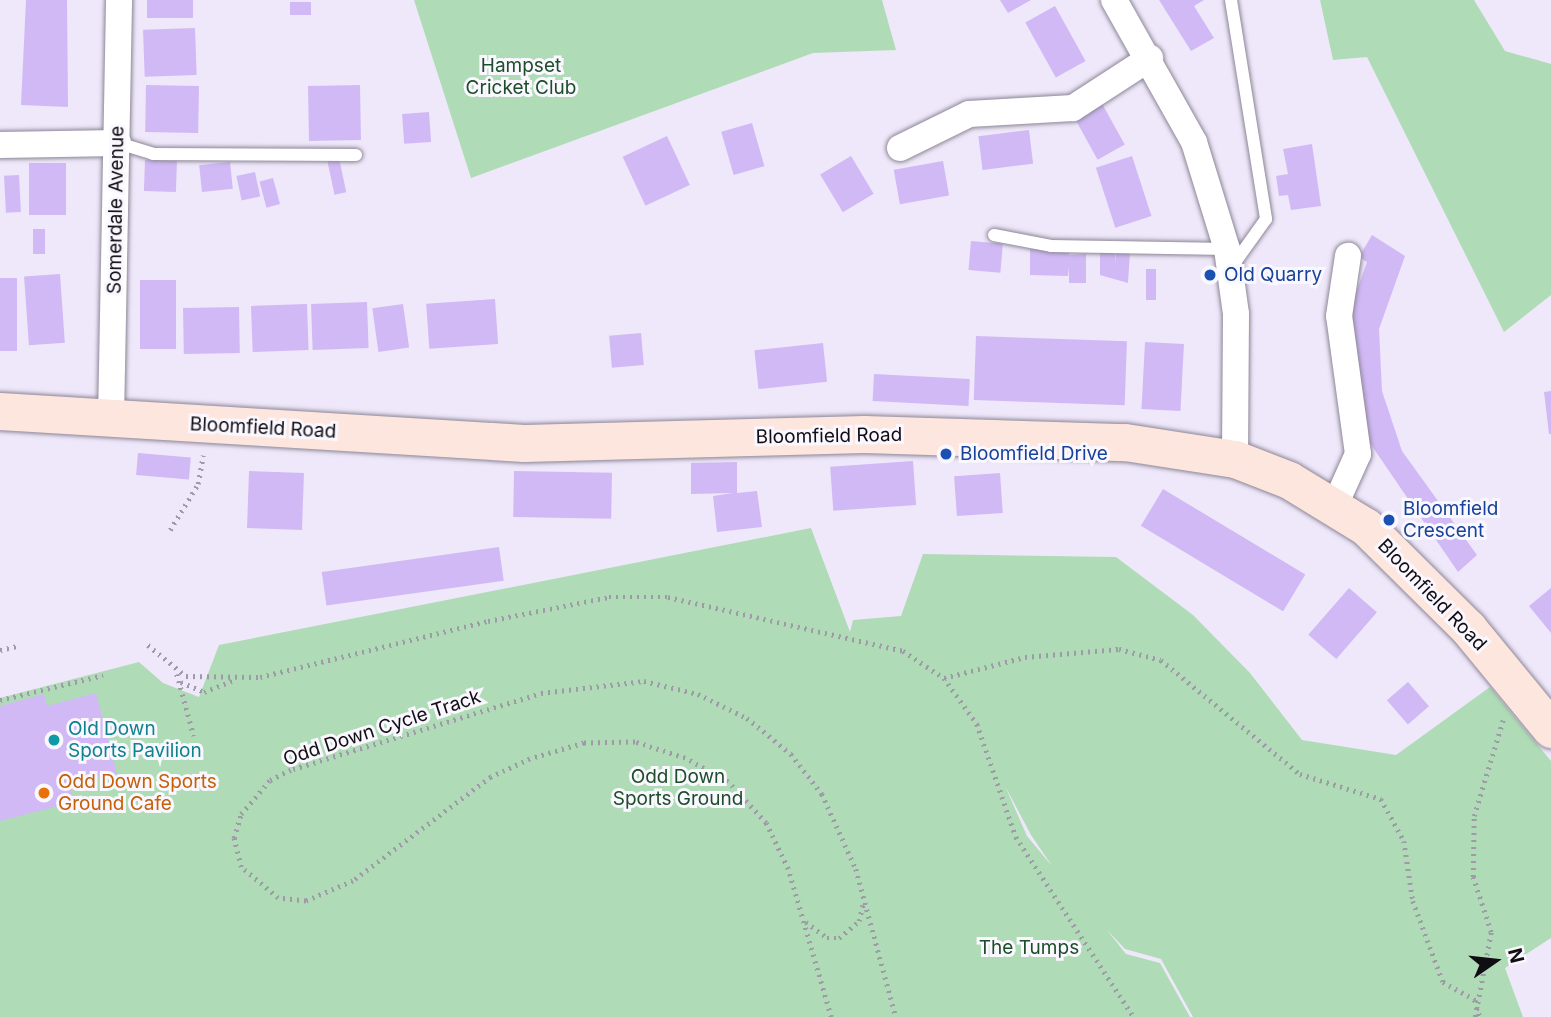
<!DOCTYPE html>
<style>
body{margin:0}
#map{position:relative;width:1551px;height:1017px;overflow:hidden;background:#efe8fa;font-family:Inter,sans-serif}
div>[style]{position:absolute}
.green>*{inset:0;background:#afdcb6}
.building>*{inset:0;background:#d1b9f5;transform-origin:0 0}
.path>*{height:4.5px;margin-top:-2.25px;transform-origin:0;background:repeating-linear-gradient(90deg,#9f9aa8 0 2px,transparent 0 7px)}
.roads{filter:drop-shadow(0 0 2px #8c8697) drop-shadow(0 0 2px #8c8697)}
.lane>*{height:12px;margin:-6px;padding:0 6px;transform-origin:6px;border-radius:6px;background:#fff}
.street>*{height:26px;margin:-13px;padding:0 13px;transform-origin:13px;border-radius:13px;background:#fff}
.secondary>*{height:37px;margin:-18.5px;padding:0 18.5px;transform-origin:18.5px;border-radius:18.5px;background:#fde6de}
.dots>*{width:19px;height:19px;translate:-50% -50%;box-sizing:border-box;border:4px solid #faf7ff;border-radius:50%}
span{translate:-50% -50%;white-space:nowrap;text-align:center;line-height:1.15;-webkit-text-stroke:6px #faf7ff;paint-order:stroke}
.park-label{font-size:19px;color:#1c4e29}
.street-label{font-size:19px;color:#100e13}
.transit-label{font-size:19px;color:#164399}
.left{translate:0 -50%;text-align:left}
.culture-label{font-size:19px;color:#0d838f}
.food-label{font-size:19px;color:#c56008}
.north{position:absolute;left:1460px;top:926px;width:70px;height:70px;-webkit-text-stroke:5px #faf7ff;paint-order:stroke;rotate:76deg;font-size:19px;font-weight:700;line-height:28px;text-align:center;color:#100e13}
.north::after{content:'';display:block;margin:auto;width:24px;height:32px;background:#100e13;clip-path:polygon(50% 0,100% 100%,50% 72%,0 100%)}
</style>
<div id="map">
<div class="green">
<i style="clip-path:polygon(414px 0,882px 0,896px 50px,813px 53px,471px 178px)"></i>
<i style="clip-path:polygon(1320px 0,1474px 0,1505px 51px,1551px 64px,1551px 295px,1504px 332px,1367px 57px,1333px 60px)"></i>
<i style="clip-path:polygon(evenodd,811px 528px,850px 632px,853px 620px,901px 616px,923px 554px,1116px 557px,1193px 615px,1250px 673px,1302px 740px,1396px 755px,1490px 687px,1551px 761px,1551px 938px,1505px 968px,1523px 1017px,1193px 1017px,1161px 959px,1125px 949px,1107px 930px,1126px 954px,1160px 963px,1190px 1017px,0 1017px,0 698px,139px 662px,163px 683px,199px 697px,219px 645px,811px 528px,1005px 786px,1031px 835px,1052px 866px,1027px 836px,1005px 786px)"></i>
</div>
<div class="building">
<i style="clip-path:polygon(26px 0,67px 0,68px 107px,21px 105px)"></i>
<i style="left:147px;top:0;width:46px;height:18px"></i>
<i style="clip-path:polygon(1000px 0,1031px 0,1008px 13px)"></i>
<i style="clip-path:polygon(1159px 0,1204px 0,1194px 6px,1214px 38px,1191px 51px)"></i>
<i style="left:290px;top:2px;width:21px;height:13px"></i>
<i style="left:1055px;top:6px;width:63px;height:34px;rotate:61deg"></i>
<i style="left:195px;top:28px;width:47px;height:52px;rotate:88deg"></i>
<i style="left:146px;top:85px;width:53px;height:47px;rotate:1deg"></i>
<i style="left:360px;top:85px;width:55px;height:52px;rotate:89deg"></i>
<i style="left:1100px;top:100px;width:51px;height:31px;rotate:61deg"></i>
<i style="left:429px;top:112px;width:30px;height:27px;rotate:86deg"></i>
<i style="left:752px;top:123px;width:45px;height:32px;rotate:74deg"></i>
<i style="left:1029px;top:130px;width:34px;height:51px;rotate:83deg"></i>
<i style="left:667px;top:136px;width:54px;height:49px;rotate:65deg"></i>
<i style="clip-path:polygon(1312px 144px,1321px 206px,1291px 210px,1288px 195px,1279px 196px,1276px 176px,1288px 174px,1283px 149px)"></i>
<i style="left:851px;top:156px;width:44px;height:36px;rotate:59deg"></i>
<i style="left:1132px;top:156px;width:63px;height:38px;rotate:72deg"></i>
<i style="left:339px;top:158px;width:35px;height:12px;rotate:78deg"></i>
<i style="left:145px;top:160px;width:32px;height:31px;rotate:2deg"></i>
<i style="left:943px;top:161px;width:35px;height:50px;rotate:80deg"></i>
<i style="left:230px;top:162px;width:27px;height:31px;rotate:84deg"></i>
<i style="left:29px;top:163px;width:37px;height:52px"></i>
<i style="left:255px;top:172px;width:25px;height:19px;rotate:78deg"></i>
<i style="left:19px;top:175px;width:37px;height:15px;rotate:87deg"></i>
<i style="left:273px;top:178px;width:27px;height:14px;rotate:75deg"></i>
<i style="left:33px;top:229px;width:12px;height:25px"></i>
<i style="clip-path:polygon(1372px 235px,1405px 256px,1379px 329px,1382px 391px,1402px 451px,1477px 555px,1458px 572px,1361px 430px,1346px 321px,1367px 262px,1359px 257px)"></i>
<i style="left:971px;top:241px;width:32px;height:29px;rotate:5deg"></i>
<i style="clip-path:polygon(1069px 248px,1069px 255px,1086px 254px,1086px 283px,1069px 283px,1069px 267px,1068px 276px,1030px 275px,1030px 249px)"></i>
<i style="clip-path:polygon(1100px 249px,1115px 250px,1115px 263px,1116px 251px,1130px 252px,1128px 283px,1100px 275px)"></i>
<i style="left:1146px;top:269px;width:10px;height:31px"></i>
<i style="left:60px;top:274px;width:69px;height:36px;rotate:86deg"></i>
<i style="left:0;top:278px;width:17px;height:73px"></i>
<i style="left:140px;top:280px;width:36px;height:69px"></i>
<i style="left:495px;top:299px;width:45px;height:69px;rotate:86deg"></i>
<i style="left:367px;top:302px;width:46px;height:56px;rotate:88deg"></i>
<i style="left:307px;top:304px;width:46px;height:56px;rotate:88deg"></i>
<i style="left:403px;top:304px;width:44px;height:31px;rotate:82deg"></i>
<i style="left:239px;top:307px;width:46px;height:56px;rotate:89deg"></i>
<i style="left:641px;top:333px;width:32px;height:32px;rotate:85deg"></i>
<i style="left:976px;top:336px;width:151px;height:64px;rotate:2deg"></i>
<i style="left:1145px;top:342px;width:39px;height:67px;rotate:3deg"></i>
<i style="left:823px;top:343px;width:39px;height:69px;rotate:84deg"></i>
<i style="left:874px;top:374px;width:96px;height:27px;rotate:3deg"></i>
<i style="clip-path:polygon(1551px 391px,1551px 434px,1549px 434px,1544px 392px)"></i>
<i style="left:138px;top:453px;width:53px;height:22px;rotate:5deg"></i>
<i style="left:913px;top:461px;width:44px;height:83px;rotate:86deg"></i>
<i style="clip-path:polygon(737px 462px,737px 493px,757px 491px,762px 527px,717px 532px,713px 496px,733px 493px,691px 494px,691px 463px)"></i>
<i style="left:249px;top:471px;width:55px;height:57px;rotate:2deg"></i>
<i style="left:514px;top:471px;width:98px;height:46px;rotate:1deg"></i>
<i style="left:1000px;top:473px;width:40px;height:46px;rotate:86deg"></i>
<i style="left:1163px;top:489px;width:166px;height:43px;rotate:31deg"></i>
<i style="left:499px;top:547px;width:34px;height:179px;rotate:82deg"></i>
<i style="left:1349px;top:588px;width:37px;height:62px;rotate:41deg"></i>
<i style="clip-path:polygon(1551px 588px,1551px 633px,1529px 606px)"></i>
<i style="left:1408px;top:682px;width:32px;height:28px;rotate:49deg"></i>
<i style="clip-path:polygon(96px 693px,117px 773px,70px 786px,74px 802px,0 821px,0 706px,44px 694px,47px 706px)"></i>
</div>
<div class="path">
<i style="left:170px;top:530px;width:54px;rotate:-58.7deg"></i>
<i style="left:198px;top:484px;width:29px;rotate:-80deg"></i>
<i style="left:148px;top:645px;width:49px;rotate:39.2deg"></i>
<i style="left:186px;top:676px;width:74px;rotate:0.8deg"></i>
<i style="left:260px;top:677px;width:235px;rotate:-13.8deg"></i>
<i style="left:488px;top:621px;width:123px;rotate:-11.2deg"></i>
<i style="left:609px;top:597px;width:59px"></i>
<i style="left:668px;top:597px;width:241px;rotate:12.9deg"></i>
<i style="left:903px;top:651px;width:49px;rotate:33.4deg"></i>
<i style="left:944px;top:678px;width:57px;rotate:54.3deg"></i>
<i style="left:977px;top:724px;width:120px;rotate:71deg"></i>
<i style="left:1016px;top:837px;width:215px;rotate:56.8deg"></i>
<i style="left:0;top:650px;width:17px;rotate:-13deg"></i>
<i style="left:177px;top:674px;width:64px;rotate:74.7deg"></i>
<i style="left:944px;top:678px;width:84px;rotate:-14.5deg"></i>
<i style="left:1025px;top:657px;width:94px;rotate:-4.9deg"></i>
<i style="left:1119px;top:649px;width:43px;rotate:14.7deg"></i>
<i style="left:1161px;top:660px;width:180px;rotate:39.4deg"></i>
<i style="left:1300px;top:774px;width:85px;rotate:17.2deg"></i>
<i style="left:1381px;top:799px;width:48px;rotate:61.3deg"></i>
<i style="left:1404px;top:841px;width:61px;rotate:81.5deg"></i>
<i style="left:1413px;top:901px;width:86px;rotate:69.7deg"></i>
<i style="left:1443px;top:982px;width:37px;rotate:29deg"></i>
<i style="left:1475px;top:1000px;width:18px;rotate:74deg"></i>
<i style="left:181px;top:682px;width:25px;rotate:23deg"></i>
<i style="left:204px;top:692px;width:32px;rotate:-22deg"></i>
<i style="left:0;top:700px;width:106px;rotate:-13.6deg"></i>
<i style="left:806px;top:922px;width:26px;rotate:37deg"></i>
<i style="left:827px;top:938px;width:12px"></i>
<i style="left:839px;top:938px;width:26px;rotate:-40deg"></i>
<i style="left:859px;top:921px;width:17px;rotate:-77deg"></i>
<i style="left:831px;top:1017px;width:154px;rotate:-106.2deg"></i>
<i style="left:788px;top:869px;width:51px;rotate:-115.6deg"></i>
<i style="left:766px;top:823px;width:56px;rotate:-132.8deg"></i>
<i style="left:728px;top:782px;width:49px;rotate:-150.8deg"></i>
<i style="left:685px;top:758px;width:52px;rotate:-162.3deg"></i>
<i style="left:635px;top:742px;width:51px;rotate:178.9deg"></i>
<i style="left:584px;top:743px;width:56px;rotate:163.5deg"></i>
<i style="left:530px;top:759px;width:43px;rotate:155.2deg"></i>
<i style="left:491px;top:777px;width:173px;rotate:143deg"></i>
<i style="left:353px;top:881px;width:51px;rotate:156.9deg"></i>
<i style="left:306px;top:901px;width:28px;rotate:-174deg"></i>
<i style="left:278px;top:898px;width:48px;rotate:-140deg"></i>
<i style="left:241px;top:867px;width:30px;rotate:-104deg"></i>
<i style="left:234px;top:838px;width:25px;rotate:-74deg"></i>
<i style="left:241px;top:814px;width:45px;rotate:-49.5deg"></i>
<i style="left:270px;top:780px;width:25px;rotate:-26deg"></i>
<i style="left:293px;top:769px;width:259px;rotate:-17deg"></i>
<i style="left:541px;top:693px;width:104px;rotate:-6.6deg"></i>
<i style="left:644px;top:681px;width:56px;rotate:13.5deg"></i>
<i style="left:698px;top:694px;width:55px;rotate:26.1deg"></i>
<i style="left:747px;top:718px;width:57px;rotate:39.3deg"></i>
<i style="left:791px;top:754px;width:51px;rotate:52.2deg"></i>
<i style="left:822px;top:794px;width:82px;rotate:65.6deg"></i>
<i style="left:856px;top:869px;width:153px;rotate:74.9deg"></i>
<i style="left:1475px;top:1017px;width:86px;rotate:-79.3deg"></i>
<i style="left:1491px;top:932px;width:58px;rotate:-108.1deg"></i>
<i style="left:1473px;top:877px;width:61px;rotate:-89.1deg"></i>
<i style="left:1474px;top:816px;width:100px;rotate:-73.2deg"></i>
</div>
<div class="roads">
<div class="lane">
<i style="left:1231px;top:0;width:222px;rotate:80.9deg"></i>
<i style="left:1266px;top:219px;width:60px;rotate:125.5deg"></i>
<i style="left:118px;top:143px;width:37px;rotate:17deg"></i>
<i style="left:153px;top:154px;width:203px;rotate:0.3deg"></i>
<i style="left:994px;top:235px;width:58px;rotate:10.9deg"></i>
<i style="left:1051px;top:246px;width:176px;rotate:1deg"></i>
</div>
<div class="street">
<i style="left:1114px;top:0;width:163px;rotate:60.6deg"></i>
<i style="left:1194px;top:142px;width:112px;rotate:72.9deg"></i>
<i style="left:1227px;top:249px;width:66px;rotate:82.1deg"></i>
<i style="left:1236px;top:314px;width:145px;rotate:90.4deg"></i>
<i style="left:0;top:145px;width:118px;rotate:-1deg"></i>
<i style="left:900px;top:148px;width:77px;rotate:-26.2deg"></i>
<i style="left:969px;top:114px;width:104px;rotate:-3.3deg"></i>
<i style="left:1073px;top:108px;width:92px;rotate:-33deg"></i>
<i style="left:111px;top:420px;width:420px;rotate:-88.9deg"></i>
<i style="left:1335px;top:505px;width:56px;rotate:-65.7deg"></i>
<i style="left:1358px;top:454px;width:139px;rotate:-97.8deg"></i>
<i style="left:1339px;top:316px;width:61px;rotate:-81.5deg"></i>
</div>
<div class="secondary">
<i style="left:0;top:411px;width:525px;rotate:3.49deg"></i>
<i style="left:524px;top:443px;width:340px;rotate:-1.5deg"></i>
<i style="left:864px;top:434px;width:261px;rotate:1.8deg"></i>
<i style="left:1125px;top:442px;width:111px;rotate:8.8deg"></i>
<i style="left:1235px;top:459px;width:58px;rotate:21.3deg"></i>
<i style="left:1289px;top:480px;width:90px;rotate:31.4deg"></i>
<i style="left:1366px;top:527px;width:144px;rotate:44.7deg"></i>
<i style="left:1468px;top:628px;width:131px;rotate:50.6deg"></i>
</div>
</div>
<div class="dots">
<i style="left:1210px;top:275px;background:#1a4fb4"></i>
<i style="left:946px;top:454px;background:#1a4fb4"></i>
<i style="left:1389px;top:520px;background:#1a4fb4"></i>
<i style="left:54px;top:740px;background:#0f9aa8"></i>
<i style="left:44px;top:793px;background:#e8710a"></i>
</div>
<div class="park-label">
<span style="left:521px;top:77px">Hampset<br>Cricket Club</span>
<span style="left:678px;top:788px">Odd Down<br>Sports Ground</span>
<span style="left:1029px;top:948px">The Tumps</span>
</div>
<div class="street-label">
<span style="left:116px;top:210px;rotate:-89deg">Somerdale Avenue</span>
<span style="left:263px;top:428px;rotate:3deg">Bloomfield Road</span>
<span style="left:829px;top:436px;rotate:-1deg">Bloomfield Road</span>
<span style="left:1432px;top:595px;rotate:46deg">Bloomfield Road</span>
<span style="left:382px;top:728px;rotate:-18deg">Odd Down Cycle Track</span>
</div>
<div class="transit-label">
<span class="left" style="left:1224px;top:275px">Old Quarry</span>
<span class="left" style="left:960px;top:454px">Bloomfield Drive</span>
<span class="left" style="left:1403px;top:520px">Bloomfield<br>Crescent</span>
</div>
<div class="culture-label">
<span class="left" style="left:68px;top:740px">Old Down<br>Sports Pavilion</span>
</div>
<div class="food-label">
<span class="left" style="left:58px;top:793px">Odd Down Sports<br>Ground Cafe</span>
</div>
<div class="north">N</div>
</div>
